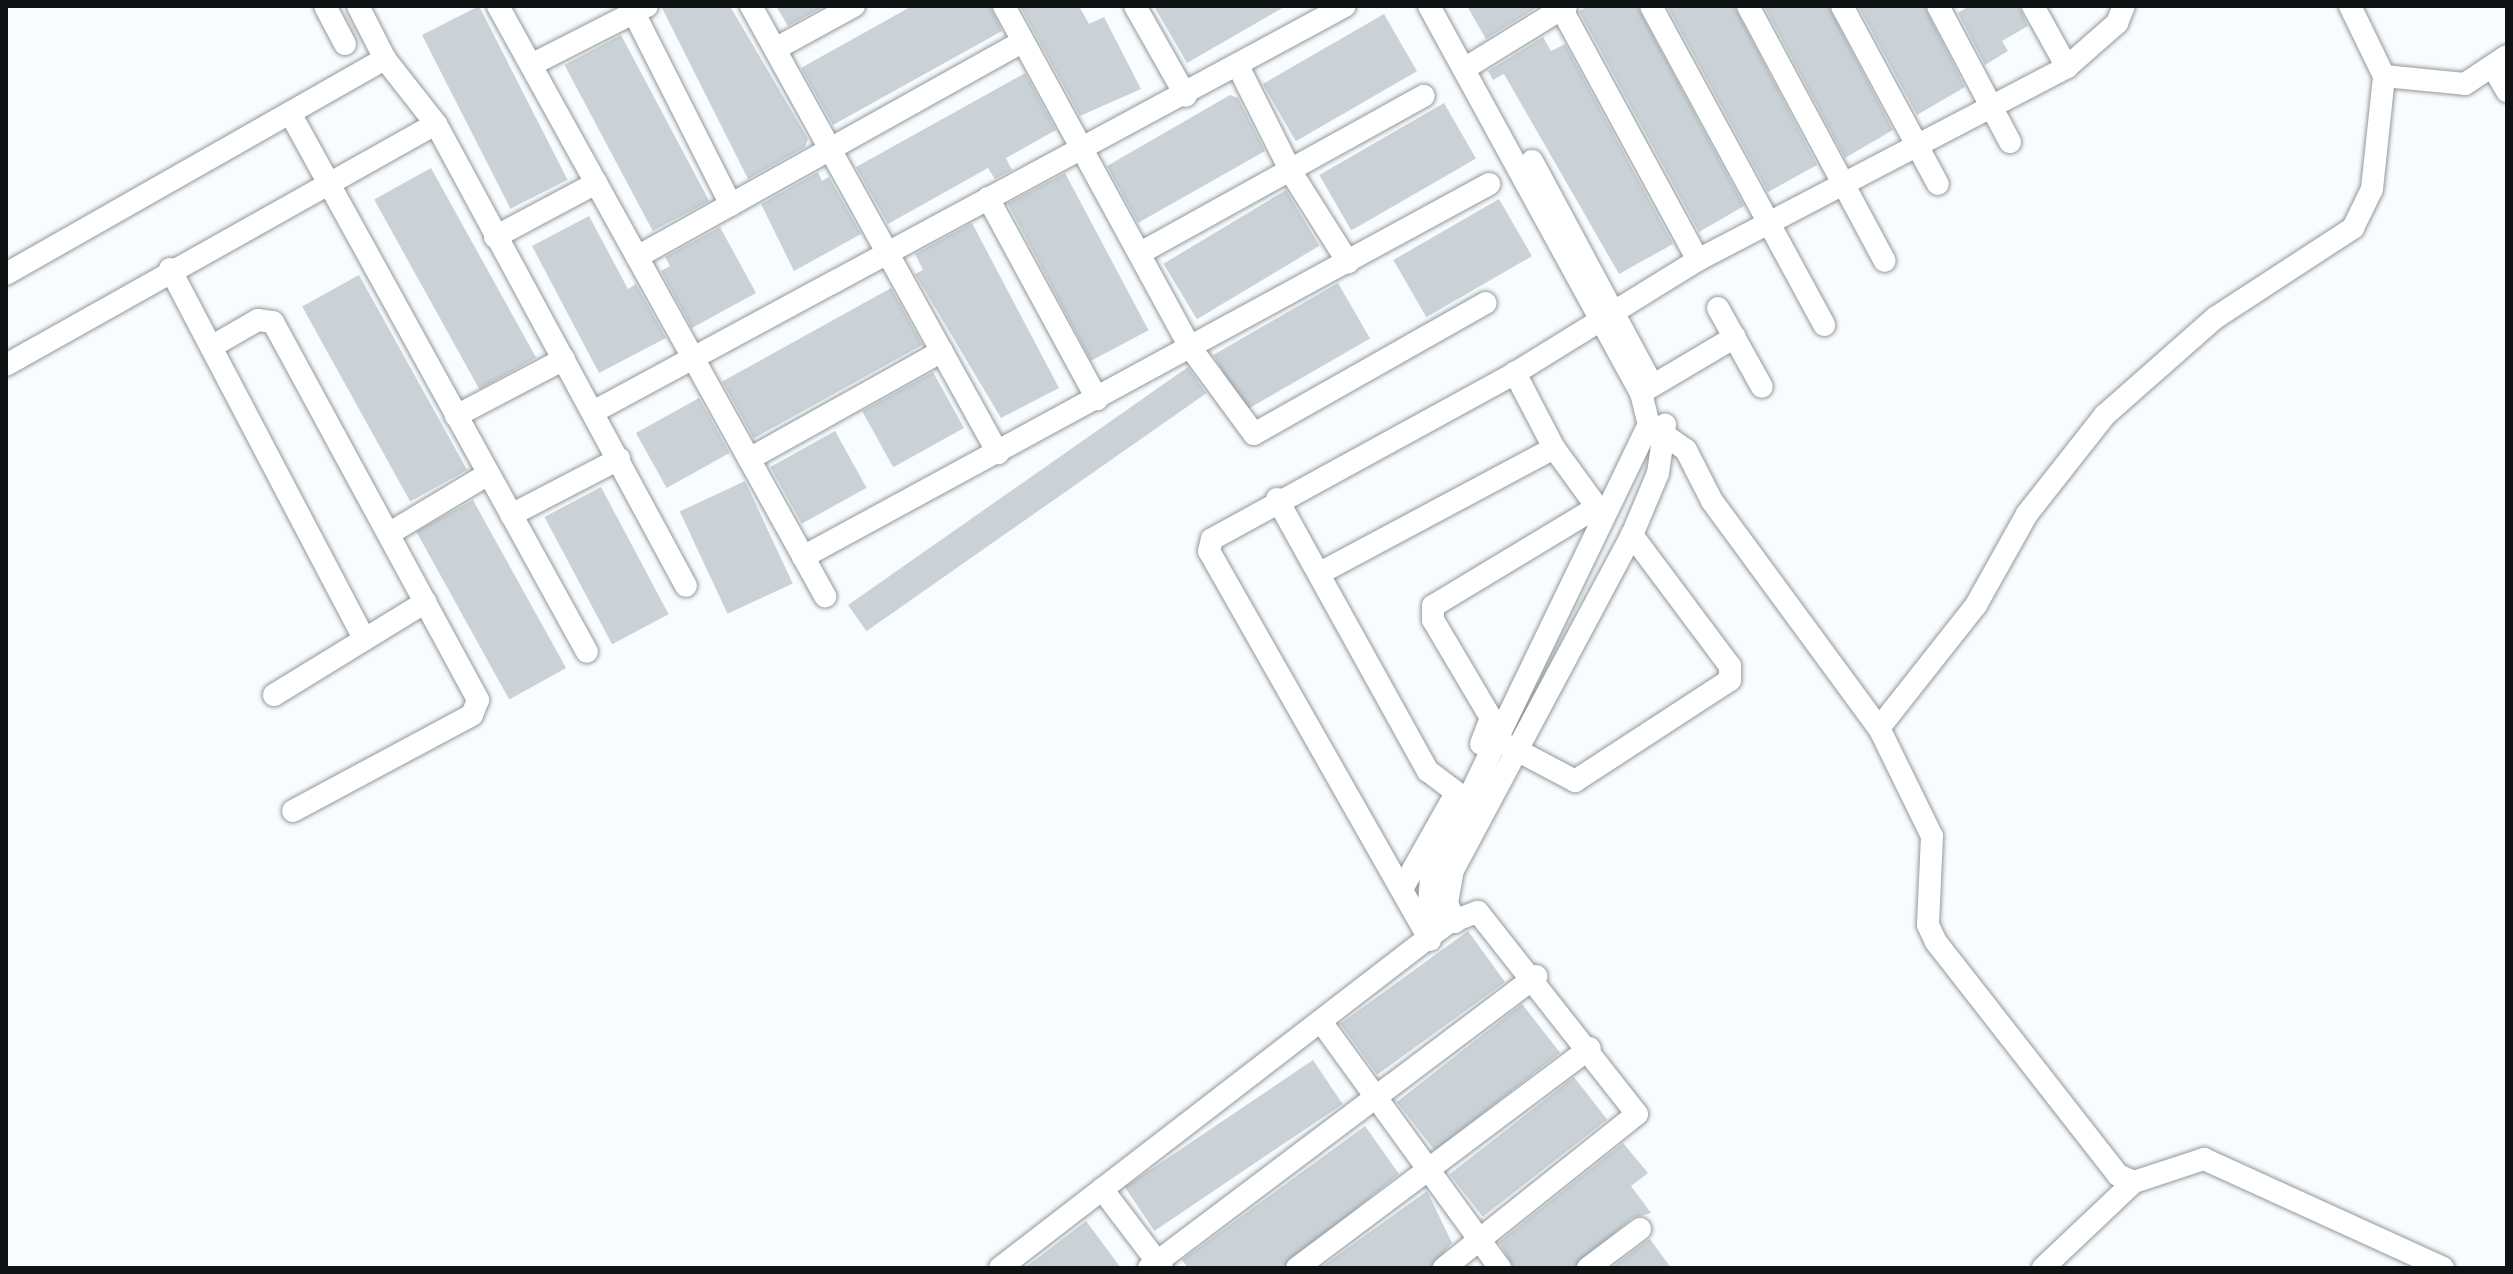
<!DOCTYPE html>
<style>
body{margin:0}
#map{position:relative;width:2513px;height:1274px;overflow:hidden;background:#f9fcfe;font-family:Helvetica,sans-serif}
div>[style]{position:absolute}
.building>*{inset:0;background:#cad2d7;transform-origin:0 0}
.roads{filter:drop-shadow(0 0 2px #90989c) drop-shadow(0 0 2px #90989c)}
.minor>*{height:22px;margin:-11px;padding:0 11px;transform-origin:11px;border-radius:11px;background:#fff}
span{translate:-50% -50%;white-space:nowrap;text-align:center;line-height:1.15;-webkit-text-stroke:8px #f9fcfe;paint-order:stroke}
.frame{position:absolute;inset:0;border:8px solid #0f1213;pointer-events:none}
</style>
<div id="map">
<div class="building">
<i style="left:479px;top:6px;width:195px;height:64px;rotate:63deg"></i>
<i style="clip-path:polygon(661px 6px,730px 6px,808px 139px,805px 147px,748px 179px)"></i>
<i style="clip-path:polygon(776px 6px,825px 6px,788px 26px)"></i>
<i style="clip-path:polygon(912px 6px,990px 6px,1002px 31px,833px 125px,801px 68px)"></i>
<i style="clip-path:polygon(1020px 6px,1079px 6px,1089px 24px,1104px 17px,1141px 89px,1080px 116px)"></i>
<i style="clip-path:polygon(1154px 6px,1286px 6px,1187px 63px)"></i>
<i style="clip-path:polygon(1467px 6px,1539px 6px,1486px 39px)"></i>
<i style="clip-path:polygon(1587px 6px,1637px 6px,1744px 206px,1699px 232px,1579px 11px)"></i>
<i style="clip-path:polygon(1667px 6px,1734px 6px,1817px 165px,1768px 192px)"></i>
<i style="clip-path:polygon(1764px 6px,1828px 6px,1893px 130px,1845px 158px)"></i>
<i style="clip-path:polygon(1858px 6px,1924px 6px,1965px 87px,1917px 115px)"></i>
<i style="clip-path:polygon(1969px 6px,2019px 6px,2028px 26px,2002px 41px,2008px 51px,1985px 65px,1958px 13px)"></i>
<i style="left:1384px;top:14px;width:66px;height:140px;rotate:60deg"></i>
<i style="left:621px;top:35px;width:188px;height:64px;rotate:62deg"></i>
<i style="clip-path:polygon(1543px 37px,1551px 51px,1565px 44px,1673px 244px,1619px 274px,1504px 74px,1493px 80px,1488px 71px)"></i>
<i style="clip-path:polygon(1025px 73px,1056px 130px,1006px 158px,1012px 170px,995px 179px,988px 168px,888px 224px,856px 167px)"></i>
<i style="clip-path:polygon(1230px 95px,1238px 98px,1265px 151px,1138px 223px,1107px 166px)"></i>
<i style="left:1444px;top:103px;width:64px;height:144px;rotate:60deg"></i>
<i style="left:431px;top:168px;width:217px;height:65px;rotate:61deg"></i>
<i style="clip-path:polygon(818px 172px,822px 181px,829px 177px,861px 234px,794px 271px,761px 204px)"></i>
<i style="left:1065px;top:173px;width:178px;height:65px;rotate:62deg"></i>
<i style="left:1286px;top:190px;width:65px;height:143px;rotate:59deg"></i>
<i style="left:1499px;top:199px;width:66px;height:122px;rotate:60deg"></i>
<i style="clip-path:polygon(589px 216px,628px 289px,636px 284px,666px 338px,599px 373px,532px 246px)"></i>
<i style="clip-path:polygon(972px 223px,1059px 388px,1001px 418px,915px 274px,923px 270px,915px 254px)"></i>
<i style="clip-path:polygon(720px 227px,756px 293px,692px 328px,661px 271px,670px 266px,665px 257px)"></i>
<i style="left:359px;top:275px;width:223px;height:65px;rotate:61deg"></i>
<i style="left:1338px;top:283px;width:64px;height:144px;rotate:60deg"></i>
<i style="left:891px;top:288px;width:65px;height:193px;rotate:61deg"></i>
<i style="left:1188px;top:367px;width:32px;height:415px;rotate:55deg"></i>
<i style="left:933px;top:372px;width:64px;height:81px;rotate:61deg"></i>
<i style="left:699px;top:398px;width:63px;height:72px;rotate:61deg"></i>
<i style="left:835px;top:431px;width:65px;height:74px;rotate:61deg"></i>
<i style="left:745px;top:481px;width:113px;height:72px;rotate:65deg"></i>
<i style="left:601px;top:487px;width:144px;height:64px;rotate:62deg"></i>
<i style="left:473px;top:500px;width:192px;height:65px;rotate:61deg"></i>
<i style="left:1468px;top:931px;width:63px;height:158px;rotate:54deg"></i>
<i style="left:1522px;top:1004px;width:62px;height:159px;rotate:52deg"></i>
<i style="left:1313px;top:1060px;width:53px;height:227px;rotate:56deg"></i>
<i style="left:1574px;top:1077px;width:54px;height:158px;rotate:52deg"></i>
<i style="clip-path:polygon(1365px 1126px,1399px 1174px,1283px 1268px,1188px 1268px,1182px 1260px)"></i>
<i style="clip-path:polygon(1623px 1143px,1648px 1173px,1631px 1186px,1651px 1213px,1632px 1218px,1574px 1268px,1514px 1268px,1499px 1242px)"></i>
<i style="clip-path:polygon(1427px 1191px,1452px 1243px,1430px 1268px,1320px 1268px)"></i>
<i style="clip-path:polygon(1086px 1221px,1121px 1268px,1024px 1268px,1038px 1258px)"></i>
<i style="clip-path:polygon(1650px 1239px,1671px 1268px,1611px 1268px,1648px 1240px)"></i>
</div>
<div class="roads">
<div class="minor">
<i style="left:325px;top:6px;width:43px;rotate:62.2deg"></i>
<i style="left:358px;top:6px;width:59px;rotate:63deg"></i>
<i style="left:385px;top:59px;width:83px;rotate:51.9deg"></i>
<i style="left:436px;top:124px;width:525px;rotate:61.58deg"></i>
<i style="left:498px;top:6px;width:675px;rotate:61deg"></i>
<i style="left:751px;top:6px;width:511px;rotate:61.08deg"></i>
<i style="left:1004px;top:6px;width:388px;rotate:61.4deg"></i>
<i style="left:1190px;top:347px;width:108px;rotate:53.7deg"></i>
<i style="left:1254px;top:434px;width:266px;rotate:-29.5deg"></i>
<i style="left:1135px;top:6px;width:103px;rotate:60.5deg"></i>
<i style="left:1429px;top:6px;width:441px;rotate:61.3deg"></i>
<i style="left:1641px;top:393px;width:32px;rotate:76deg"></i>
<i style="left:1649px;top:424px;width:502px;rotate:115.75deg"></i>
<i style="left:1431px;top:876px;width:29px;rotate:94deg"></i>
<i style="left:1429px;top:905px;width:26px;rotate:62deg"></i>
<i style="left:1560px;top:6px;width:289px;rotate:61.5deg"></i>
<i style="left:1651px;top:6px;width:363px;rotate:61.5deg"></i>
<i style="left:1748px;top:6px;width:289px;rotate:61.8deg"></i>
<i style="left:1842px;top:6px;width:202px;rotate:61.7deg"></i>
<i style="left:1938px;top:6px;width:154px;rotate:62.1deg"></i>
<i style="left:2033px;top:6px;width:70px;rotate:60.9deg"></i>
<i style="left:2350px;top:6px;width:78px;rotate:64.1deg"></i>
<i style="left:634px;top:13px;width:215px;rotate:63.2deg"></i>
<i style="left:775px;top:49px;width:90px;rotate:-28.6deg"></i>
<i style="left:531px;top:65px;width:130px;rotate:-27deg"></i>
<i style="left:1238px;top:66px;width:119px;rotate:63.4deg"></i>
<i style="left:1291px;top:172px;width:107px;rotate:57.7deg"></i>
<i style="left:2493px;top:67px;width:28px;rotate:60deg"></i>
<i style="left:1464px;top:69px;width:120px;rotate:-31.7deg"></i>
<i style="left:290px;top:113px;width:615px;rotate:61.14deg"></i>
<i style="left:1532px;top:161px;width:254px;rotate:61.8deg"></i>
<i style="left:988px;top:198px;width:229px;rotate:61.5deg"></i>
<i style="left:495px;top:237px;width:115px;rotate:-28.1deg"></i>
<i style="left:1142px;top:252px;width:322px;rotate:-29deg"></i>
<i style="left:637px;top:257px;width:442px;rotate:-29.2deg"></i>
<i style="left:170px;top:269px;width:417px;rotate:62.3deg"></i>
<i style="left:6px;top:274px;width:436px;rotate:-29.6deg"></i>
<i style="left:1718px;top:308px;width:90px;rotate:60.9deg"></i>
<i style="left:211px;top:347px;width:54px;rotate:-29.9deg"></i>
<i style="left:258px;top:320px;width:15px;rotate:8deg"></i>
<i style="left:273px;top:322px;width:430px;rotate:61.5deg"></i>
<i style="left:478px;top:700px;width:16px;rotate:112deg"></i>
<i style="left:472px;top:715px;width:203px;rotate:151.8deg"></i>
<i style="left:6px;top:365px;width:493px;rotate:-29.3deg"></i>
<i style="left:1642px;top:392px;width:108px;rotate:-30.6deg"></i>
<i style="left:595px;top:411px;width:852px;rotate:-28.37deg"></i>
<i style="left:456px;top:416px;width:122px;rotate:-27.8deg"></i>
<i style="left:1649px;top:424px;width:45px;rotate:35.1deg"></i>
<i style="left:1686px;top:450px;width:57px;rotate:63deg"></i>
<i style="left:1712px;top:501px;width:282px;rotate:53.7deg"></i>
<i style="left:1879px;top:728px;width:120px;rotate:63.9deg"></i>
<i style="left:1932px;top:836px;width:89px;rotate:92.6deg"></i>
<i style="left:1928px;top:925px;width:19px;rotate:65deg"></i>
<i style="left:1936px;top:942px;width:296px;rotate:52deg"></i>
<i style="left:2118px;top:1175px;width:17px;rotate:24deg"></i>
<i style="left:2134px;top:1182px;width:74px;rotate:-18.2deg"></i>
<i style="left:2204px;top:1159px;width:263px;rotate:24.5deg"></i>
<i style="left:749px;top:459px;width:221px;rotate:-29.2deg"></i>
<i style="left:1277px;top:499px;width:311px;rotate:61deg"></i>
<i style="left:1428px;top:771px;width:35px;rotate:37deg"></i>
<i style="left:511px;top:515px;width:122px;rotate:-27.4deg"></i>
<i style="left:390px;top:533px;width:114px;rotate:-31deg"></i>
<i style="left:803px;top:557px;width:781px;rotate:-28.53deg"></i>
<i style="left:1320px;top:573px;width:265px;rotate:-28.1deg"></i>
<i style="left:274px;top:695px;width:178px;rotate:-31.5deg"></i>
<i style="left:1879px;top:728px;width:157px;rotate:-51.7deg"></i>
<i style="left:1976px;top:605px;width:104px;rotate:-60.7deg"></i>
<i style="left:2027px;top:514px;width:126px;rotate:-51.8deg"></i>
<i style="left:2105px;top:415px;width:147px;rotate:-41.4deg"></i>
<i style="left:2215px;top:318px;width:165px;rotate:-33.1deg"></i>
<i style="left:2353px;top:228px;width:43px;rotate:-64deg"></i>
<i style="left:2372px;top:189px;width:114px;rotate:-83.9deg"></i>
<i style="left:2384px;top:76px;width:81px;rotate:5.6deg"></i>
<i style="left:2465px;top:84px;width:50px;rotate:-33.7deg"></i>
<i style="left:1481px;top:744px;width:28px;rotate:-69deg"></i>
<i style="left:1491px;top:718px;width:114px;rotate:-120.6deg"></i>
<i style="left:1433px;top:620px;width:14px;rotate:-90deg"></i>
<i style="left:1433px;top:606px;width:192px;rotate:-31.1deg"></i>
<i style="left:1597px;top:507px;width:73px;rotate:-126.1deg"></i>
<i style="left:1554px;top:448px;width:85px;rotate:-117.5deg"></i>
<i style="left:1509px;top:746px;width:75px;rotate:27.9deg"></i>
<i style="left:1575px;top:781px;width:185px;rotate:-33.1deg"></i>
<i style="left:1730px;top:680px;width:14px;rotate:-90deg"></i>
<i style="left:1730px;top:666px;width:164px;rotate:-126.8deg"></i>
<i style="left:1402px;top:889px;width:110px;rotate:-60.6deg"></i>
<i style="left:1455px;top:922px;width:21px;rotate:-113deg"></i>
<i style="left:1447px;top:903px;width:34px;rotate:-80deg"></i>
<i style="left:1453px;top:870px;width:380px;rotate:-61.9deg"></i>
<i style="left:1632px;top:535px;width:67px;rotate:-67.2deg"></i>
<i style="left:1658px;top:473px;width:49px;rotate:-81.7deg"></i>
<i style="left:1430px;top:940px;width:447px;rotate:-119.6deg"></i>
<i style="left:1209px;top:551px;width:12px;rotate:-76deg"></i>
<i style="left:1212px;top:539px;width:345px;rotate:-28.7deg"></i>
<i style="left:1515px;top:373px;width:215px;rotate:-31.7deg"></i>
<i style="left:1698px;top:260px;width:416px;rotate:-27.6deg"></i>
<i style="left:2067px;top:67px;width:67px;rotate:-41.3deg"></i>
<i style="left:2117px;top:23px;width:18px;rotate:-68deg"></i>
<i style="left:1322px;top:1023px;width:303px;rotate:54deg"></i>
<i style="left:1102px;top:1189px;width:99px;rotate:52.8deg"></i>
<i style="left:1000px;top:1268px;width:563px;rotate:-37.64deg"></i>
<i style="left:1446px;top:924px;width:34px;rotate:-21deg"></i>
<i style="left:1478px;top:912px;width:257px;rotate:51.8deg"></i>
<i style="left:1637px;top:1114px;width:247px;rotate:141.4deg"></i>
<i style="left:1149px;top:1268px;width:485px;rotate:-37deg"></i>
<i style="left:1297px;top:1268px;width:366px;rotate:-36.9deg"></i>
<i style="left:1588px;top:1268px;width:65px;rotate:-36.9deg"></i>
<i style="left:2043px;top:1268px;width:125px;rotate:-43.4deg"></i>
</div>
</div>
<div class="frame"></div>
</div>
